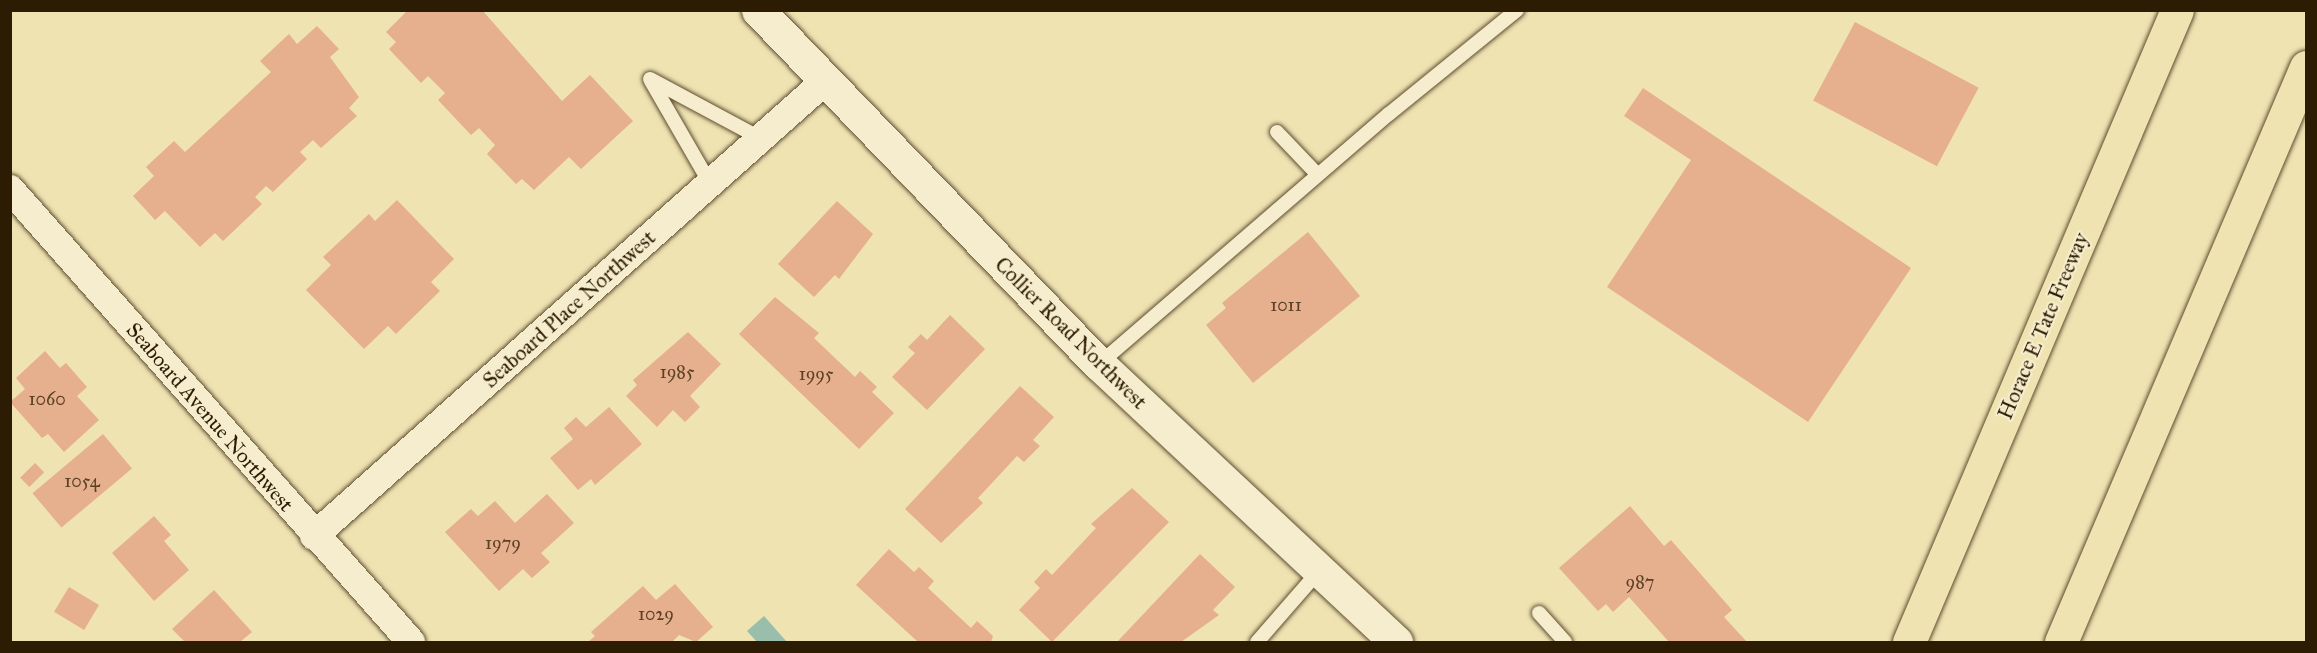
<!DOCTYPE html>
<style>
body{margin:0}
#map{position:relative;width:2317px;height:653px;overflow:hidden;background:#efe3b2;font-family:"IM FELL Great Primer",serif}
div>[style]{position:absolute}
.water>*{inset:0;background:#9abeac}
.building>*{inset:0;background:#e6af8d;transform-origin:0 0}
.roads{filter:drop-shadow(0 0 2px #5e4e30) drop-shadow(0 0 2px #5e4e30)}
.service>*{height:14px;margin:-7px;padding:0 7px;transform-origin:7px;border-radius:7px;background:#f5edcd}
.minor>*{height:28px;margin:-14px;padding:0 14px;transform-origin:14px;border-radius:14px;background:#f5edcd}
.tertiary>*{height:33px;margin:-16.5px;padding:0 16.5px;transform-origin:16.5px;border-radius:16.5px;background:#f5edcd}
.motorway>*{height:33px;margin:-16.5px;padding:0 16.5px;transform-origin:16.5px;border-radius:16.5px;background:#efe3b2}
span{translate:-50% -50%;white-space:nowrap;text-align:center;line-height:1.15;-webkit-text-stroke:4.5px #f5edcd;paint-order:stroke}
.number-label{font-size:18px;color:#5b4126}
.number-label span{-webkit-text-stroke-width:0}
.street-label{font-size:21px;color:#2d1c04}
.frame{position:absolute;inset:0;border:12px solid #2d1c04;pointer-events:none}
</style>
<div id="map">
<div class="water">
<i style="clip-path:polygon(764px 616px,787px 642px,757px 642px,747px 631px)"></i>
</div>
<div class="building">
<i style="clip-path:polygon(408px 10px,482px 10px,562px 101px,590px 75px,633px 121px,581px 169px,569px 157px,534px 190px,522px 179px,516px 184px,487px 154px,495px 145px,479px 128px,471px 135px,438px 100px,445px 93px,428px 76px,421px 83px,389px 49px,396px 42px,386px 32px)"></i>
<i style="left:1855px;top:22px;width:140px;height:89px;rotate:28deg"></i>
<i style="clip-path:polygon(317px 26px,339px 49px,330px 57px,359px 97px,349px 108px,357px 116px,321px 148px,313px 140px,300px 152px,307px 159px,273px 192px,266px 186px,255px 197px,262px 204px,223px 241px,215px 233px,200px 247px,165px 211px,155px 220px,133px 196px,154px 176px,146px 167px,174px 141px,185px 152px,271px 72px,260px 61px,289px 34px,297px 44px)"></i>
<i style="clip-path:polygon(1643px 88px,1911px 268px,1808px 422px,1607px 287px,1691px 160px,1624px 116px)"></i>
<i style="clip-path:polygon(397px 200px,454px 259px,431px 282px,440px 291px,396px 334px,388px 326px,364px 349px,306px 290px,331px 265px,323px 257px,369px 214px,375px 221px)"></i>
<i style="clip-path:polygon(837px 201px,873px 234px,839px 279px,835px 275px,814px 297px,778px 264px)"></i>
<i style="clip-path:polygon(1308px 232px,1360px 296px,1253px 383px,1206px 325px,1226px 308px,1222px 303px)"></i>
<i style="clip-path:polygon(775px 297px,819px 333px,814px 338px,855px 377px,860px 371px,877px 387px,872px 392px,894px 413px,859px 449px,739px 334px)"></i>
<i style="clip-path:polygon(950px 315px,985px 349px,927px 410px,892px 377px,915px 353px,908px 347px,921px 334px,927px 340px)"></i>
<i style="clip-path:polygon(688px 332px,721px 364px,690px 396px,700px 407px,685px 422px,673px 410px,657px 427px,626px 396px,637px 385px,633px 380px)"></i>
<i style="clip-path:polygon(45px 351px,60px 368px,66px 363px,87px 387px,77px 396px,99px 420px,64px 452px,48px 434px,42px 438px,10px 402px,25px 389px,16px 378px)"></i>
<i style="clip-path:polygon(1020px 386px,1054px 417px,1033px 440px,1040px 446px,1024px 462px,1017px 456px,978px 498px,983px 503px,941px 543px,905px 509px)"></i>
<i style="clip-path:polygon(609px 407px,642px 444px,595px 485px,591px 479px,578px 490px,550px 458px,573px 439px,564px 428px,576px 417px,586px 427px)"></i>
<i style="left:103px;top:434px;width:45px;height:92px;rotate:50deg"></i>
<i style="left:35px;top:463px;width:13px;height:21px;rotate:45deg"></i>
<i style="clip-path:polygon(1132px 488px,1169px 522px,1052px 642px,1019px 610px,1040px 588px,1034px 582px,1046px 569px,1052px 575px,1096px 528px,1091px 524px)"></i>
<i style="clip-path:polygon(547px 494px,574px 523px,541px 553px,550px 562px,532px 578px,523px 569px,499px 591px,445px 532px,471px 509px,478px 516px,495px 501px,515px 523px)"></i>
<i style="clip-path:polygon(1630px 506px,1664px 546px,1671px 540px,1732px 610px,1724px 617px,1747px 642px,1669px 642px,1629px 597px,1613px 612px,1606px 604px,1598px 611px,1559px 568px)"></i>
<i style="clip-path:polygon(154px 516px,171px 535px,164px 541px,189px 570px,154px 601px,112px 553px)"></i>
<i style="clip-path:polygon(889px 549px,914px 572px,919px 567px,934px 581px,928px 588px,971px 628px,977px 621px,993px 636px,991px 642px,918px 642px,856px 585px)"></i>
<i style="clip-path:polygon(1200px 554px,1235px 587px,1213px 610px,1219px 615px,1181px 642px,1117px 642px)"></i>
<i style="clip-path:polygon(675px 584px,713px 627px,696px 642px,679px 635px,672px 642px,588px 642px,595px 636px,591px 632px,643px 586px,656px 600px)"></i>
<i style="left:69px;top:587px;width:35px;height:29px;rotate:31deg"></i>
<i style="clip-path:polygon(214px 590px,252px 632px,240px 642px,185px 642px,172px 629px)"></i>
</div>
<div class="roads">
<div class="service">
<i style="left:650px;top:79px;width:125px;rotate:28.2deg"></i>
<i style="left:651px;top:81px;width:118px;rotate:60deg"></i>
<i style="left:1277px;top:132px;width:59px;rotate:46.4deg"></i>
<i style="left:1099px;top:364px;width:383px;rotate:-40.8deg"></i>
<i style="left:1389px;top:114px;width:165px;rotate:-39.1deg"></i>
<i style="left:1539px;top:613px;width:39px;rotate:48deg"></i>
<i style="left:1257px;top:642px;width:94px;rotate:-48.9deg"></i>
</div>
<div class="minor">
<i style="left:10px;top:189px;width:605px;rotate:48.48deg"></i>
<i style="left:314px;top:536px;width:683px;rotate:-41.68deg"></i>
</div>
<div class="tertiary">
<i style="left:758px;top:10px;width:492px;rotate:46.1deg"></i>
<i style="left:1099px;top:364px;width:407px;rotate:43.1deg"></i>
</div>
<div class="motorway">
<i style="left:1909px;top:642px;width:686px;rotate:-67.02deg"></i>
<i style="left:2061px;top:642px;width:625px;rotate:-66.92deg"></i>
</div>
</div>
<div class="number-label">
<span style="left:1286px;top:305px">1011</span>
<span style="left:677px;top:372px">1985</span>
<span style="left:816px;top:374px">1995</span>
<span style="left:47px;top:399px">1060</span>
<span style="left:82px;top:481px">1054</span>
<span style="left:503px;top:543px">1979</span>
<span style="left:1640px;top:582px">987</span>
<span style="left:656px;top:614px">1029</span>
</div>
<div class="street-label">
<span style="left:569px;top:309px;rotate:-42deg">Seaboard Place Northwest</span>
<span style="left:2043px;top:326px;rotate:-67deg">Horace E Tate Freeway</span>
<span style="left:1071px;top:333px;rotate:45deg">Collier Road Northwest</span>
<span style="left:210px;top:417px;rotate:49deg">Seaboard Avenue Northwest</span>
</div>
<div class="frame"></div>
</div>
